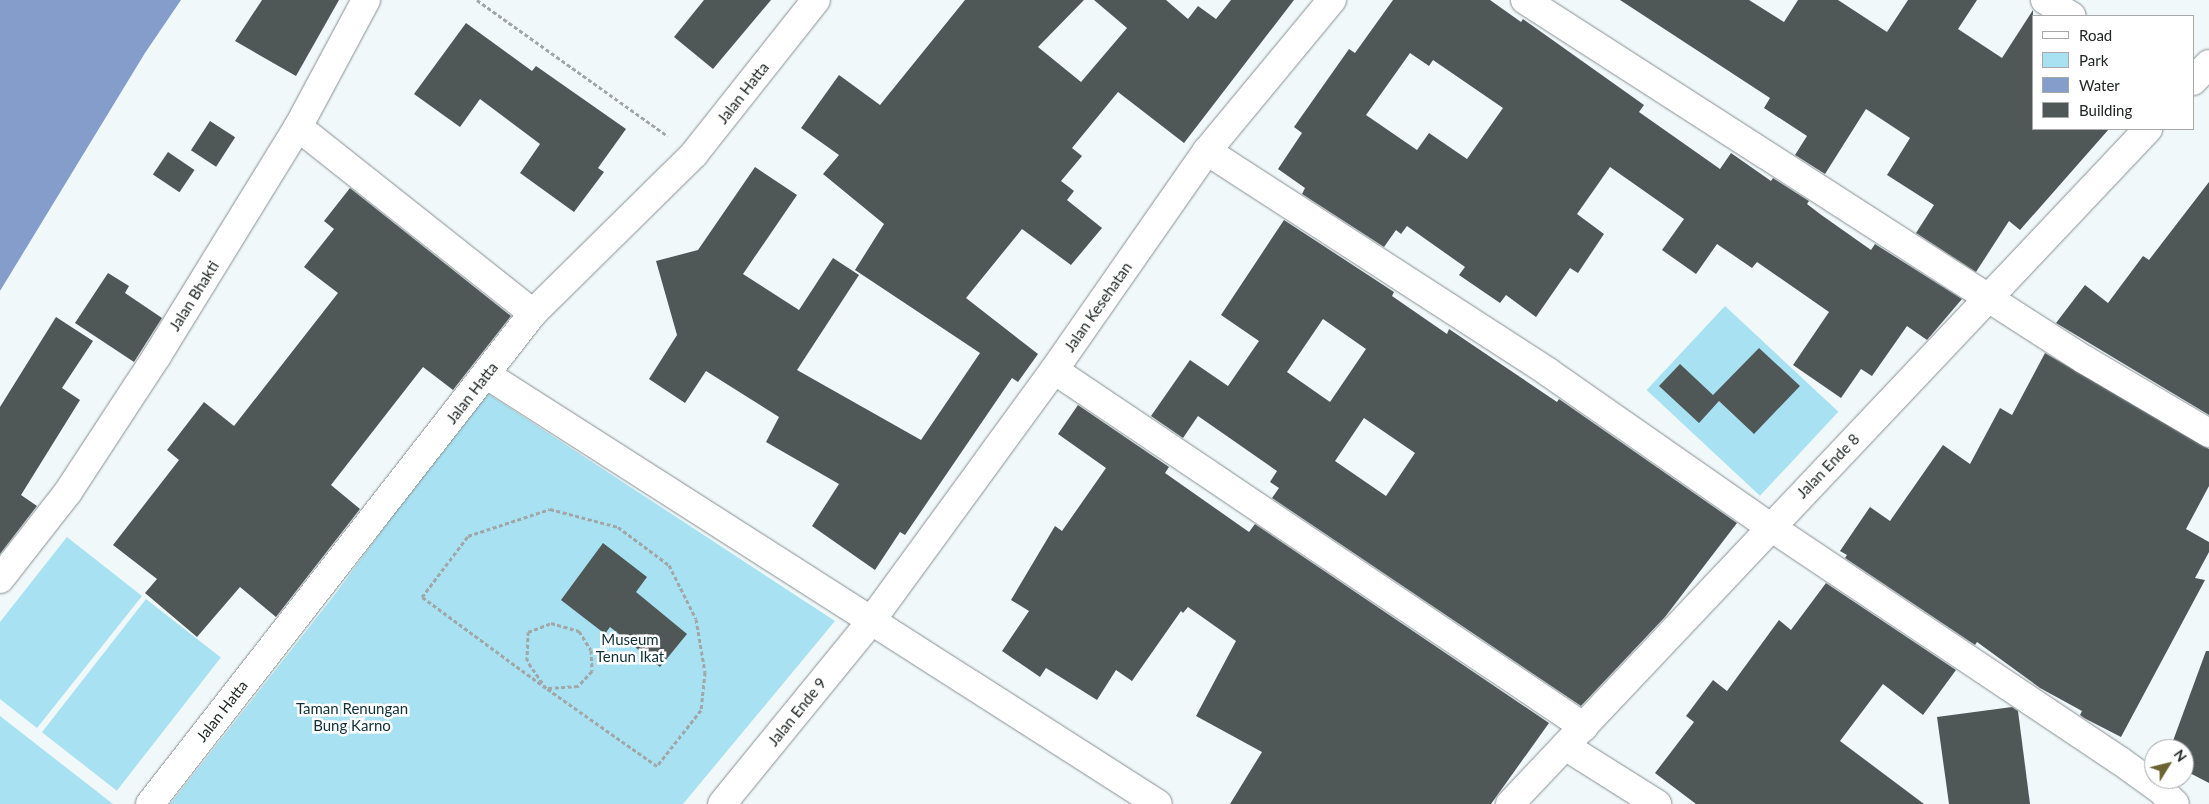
<!DOCTYPE html>
<style>
body{margin:0}
#map{position:relative;width:2209px;height:804px;overflow:hidden;background:#f0f8fa;font-family:Lato,sans-serif}
div>[style]{position:absolute}
.green>*{inset:0;background:#a8e1f1;transform-origin:0 0}
.water>*{inset:0;background:#849dca}
.building>*{inset:0;background:#505757;transform-origin:0 0}
.path>*{height:3px;margin-top:-1.5px;transform-origin:0;background:repeating-linear-gradient(90deg,#a1a7a8 0 4px,transparent 0 6.5px)}
.roads{filter:drop-shadow(0 0 1px #888f91) drop-shadow(0 0 1px #888f91)}
.street>*{height:28px;margin:-14px;padding:0 14px;transform-origin:14px;border-radius:14px;background:#fff}
.secondary>*{height:28px;margin:-14px;padding:0 14px;transform-origin:14px;border-radius:14px;background:#fff}
.highway>*{height:28px;margin:-14px;padding:0 14px;transform-origin:14px;border-radius:14px;background:#fff}
span{translate:-50% -50%;white-space:nowrap;text-align:center;line-height:1.15;-webkit-text-stroke:5px #fff;paint-order:stroke}
.street-label{font-size:15px;color:#222525}
.park-label{font-size:15px;color:#0e3038}
.legend{position:absolute;left:2032px;top:15px;width:162px;height:115px;box-sizing:border-box;background:#fff;border:1px solid #a7a8a8;margin:0;padding:6px 9px;list-style:none;font-size:15px;color:#222525}
.legend li{display:flex;align-items:center;gap:10px;height:25px}
.legend b{width:25px;border:1px solid #a7a8a8}
.north{position:absolute;left:2144px;top:739px;width:50px;height:50px;box-sizing:border-box;background:#fff;border:1px solid #a7a8a8;border-radius:50%;rotate:54deg;font-size:14px;font-weight:700;line-height:20px;text-align:center;color:#222525}
.north::after{content:'';display:block;margin:auto;width:18px;height:22px;background:#6b6330;clip-path:polygon(50% 0,100% 100%,50% 72%,0 100%)}
</style>
<div id="map">
<div class="green">
<i style="left:1725px;top:306px;width:155px;height:115px;rotate:43deg"></i>
<i style="clip-path:polygon(484px 391px,835px 621px,683px 804px,170px 804px,336px 593px)"></i>
<i style="clip-path:polygon(67px 537px,142px 596px,37px 728px,0 699px,0 622px)"></i>
<i style="left:146px;top:599px;width:95px;height:169px;rotate:38deg"></i>
<i style="clip-path:polygon(0 716px,113px 804px,0 804px)"></i>
</div>
<div class="water">
<i style="clip-path:polygon(0 0,181px 0,145px 53px,0 291px)"></i>
</div>
<div class="building">
<i style="clip-path:polygon(262px 0,339px 0,296px 76px,235px 41px)"></i>
<i style="clip-path:polygon(704px 0,771px 0,713px 69px,674px 37px)"></i>
<i style="clip-path:polygon(965px 0,1084px 0,1038px 47px,1081px 82px,1127px 28px,1094px 0,1166px 0,1188px 19px,1198px 6px,1216px 19px,1231px 0,1294px 0,1184px 143px,1118px 92px,1072px 148px,1082px 156px,1061px 181px,1074px 191px,1067px 200px,1102px 228px,1071px 265px,1022px 229px,966px 298px,1038px 354px,1018px 382px,1012px 378px,905px 535px,900px 532px,875px 570px,812px 526px,839px 484px,766px 442px,779px 417px,706px 371px,685px 403px,649px 379px,677px 335px,656px 261px,698px 250px,755px 167px,797px 195px,743px 274px,799px 310px,833px 258px,859px 275px,797px 370px,921px 440px,980px 353px,855px 270px,884px 224px,823px 174px,839px 155px,801px 128px,839px 75px,880px 105px)"></i>
<i style="clip-path:polygon(evenodd,1393px 0,1490px 0,1521px 22px,1523px 19px,1644px 105px,1639px 112px,1720px 169px,1731px 153px,1771px 181px,1773px 178px,1809px 201px,1807px 204px,1820px 214px,1871px 250px,1875px 244px,1962px 299px,1927px 340px,1907px 326px,1872px 376px,1861px 369px,1841px 398px,1793px 365px,1829px 312px,1757px 262px,1752px 268px,1717px 244px,1696px 274px,1662px 250px,1684px 219px,1610px 167px,1577px 214px,1604px 234px,1578px 273px,1570px 268px,1536px 317px,1506px 295px,1500px 303px,1459px 275px,1465px 267px,1407px 226px,1401px 234px,1396px 230px,1384px 247px,1302px 194px,1305px 188px,1278px 169px,1302px 133px,1294px 127px,1349px 49px,1355px 53px,1393px 0,1410px 53px,1429px 66px,1433px 60px,1503px 108px,1467px 159px,1429px 133px,1417px 150px,1366px 115px,1410px 53px)"></i>
<i style="clip-path:polygon(1620px 0,1749px 0,1784px 22px,1798px 0,1838px 0,1887px 32px,1908px 0,1977px 0,1958px 29px,2002px 58px,2033px 10px,2033px 129px,2109px 129px,2020px 230px,2009px 221px,1976px 272px,1916px 233px,1934px 205px,1887px 175px,1910px 138px,1866px 109px,1825px 174px,1795px 155px,1807px 136px,1764px 108px,1770px 98px)"></i>
<i style="clip-path:polygon(466px 23px,532px 71px,536px 66px,626px 129px,598px 168px,604px 172px,574px 212px,520px 173px,540px 144px,480px 99px,460px 127px,414px 94px)"></i>
<i style="left:210px;top:121px;width:30px;height:35px;rotate:33deg"></i>
<i style="left:168px;top:152px;width:32px;height:27px;rotate:34deg"></i>
<i style="clip-path:polygon(2209px 182px,2209px 415px,2056px 323px,2085px 285px,2108px 303px,2143px 256px,2149px 260px)"></i>
<i style="clip-path:polygon(350px 188px,511px 316px,453px 390px,423px 367px,331px 485px,360px 509px,276px 617px,240px 587px,197px 637px,145px 593px,157px 579px,113px 545px,179px 460px,167px 450px,204px 402px,234px 426px,338px 293px,304px 267px,334px 229px,324px 221px)"></i>
<i style="clip-path:polygon(evenodd,1284px 220px,1394px 292px,1392px 296px,1447px 334px,1449px 329px,1557px 402px,1559px 399px,1737px 523px,1665px 617px,1581px 706px,1272px 498px,1279px 488px,1270px 482px,1277px 471px,1198px 416px,1183px 438px,1151px 416px,1190px 360px,1228px 386px,1259px 341px,1221px 315px,1284px 220px,1323px 319px,1366px 349px,1330px 402px,1287px 372px,1323px 319px,1284px 220px,1364px 418px,1415px 453px,1386px 496px,1335px 461px,1364px 418px)"></i>
<i style="clip-path:polygon(108px 273px,129px 286px,125px 293px,162px 318px,134px 362px,75px 323px)"></i>
<i style="clip-path:polygon(56px 317px,93px 341px,62px 388px,80px 400px,21px 495px,37px 506px,0 554px,0 407px)"></i>
<i style="clip-path:polygon(1759px 348px,1800px 386px,1754px 434px,1719px 401px,1699px 423px,1659px 386px,1680px 364px,1713px 395px)"></i>
<i style="clip-path:polygon(2045px 353px,2209px 449px,2209px 486px,2186px 529px,2209px 542px,2209px 552px,2195px 578px,2205px 580px,2121px 737px,2084px 718px,2080px 715px,2082px 711px,2040px 688px,1977px 642px,1975px 645px,1845px 558px,1847px 555px,1840px 551px,1870px 507px,1890px 521px,1943px 445px,1970px 464px,2000px 408px,2012px 415px)"></i>
<i style="clip-path:polygon(1078px 405px,1169px 467px,1165px 473px,1249px 532px,1255px 524px,1549px 723px,1491px 804px,1230px 804px,1262px 752px,1196px 716px,1236px 641px,1188px 607px,1183px 613px,1181px 611px,1132px 681px,1116px 670px,1097px 700px,1046px 668px,1040px 677px,1002px 651px,1029px 611px,1011px 600px,1055px 526px,1062px 531px,1106px 468px,1058px 434px)"></i>
<i style="clip-path:polygon(603px 543px,647px 577px,636px 592px,687px 634px,660px 667px,610px 627px,605px 634px,561px 600px)"></i>
<i style="clip-path:polygon(1826px 583px,1956px 670px,1923px 715px,1883px 684px,1840px 741px,1924px 804px,1696px 804px,1655px 773px,1694px 722px,1686px 716px,1713px 680px,1727px 691px,1779px 620px,1791px 630px)"></i>
<i style="clip-path:polygon(2206px 651px,2209px 651px,2209px 783px,2184px 770px,2184px 749px,2170px 749px)"></i>
<i style="clip-path:polygon(2012px 707px,2018px 711px,2030px 804px,1949px 804px,1937px 717px)"></i>
</div>
<div class="path">
<i style="left:477px;top:0;width:234px;rotate:35.5deg"></i>
<i style="left:546px;top:688px;width:154px;rotate:-143.7deg"></i>
<i style="left:422px;top:597px;width:76px;rotate:-53deg"></i>
<i style="left:468px;top:536px;width:86px;rotate:-18.2deg"></i>
<i style="left:550px;top:509px;width:70px;rotate:14.8deg"></i>
<i style="left:618px;top:527px;width:64px;rotate:36.7deg"></i>
<i style="left:669px;top:565px;width:60px;rotate:63.4deg"></i>
<i style="left:696px;top:619px;width:54px;rotate:80.4deg"></i>
<i style="left:705px;top:672px;width:38px;rotate:96deg"></i>
<i style="left:701px;top:710px;width:71px;rotate:128.2deg"></i>
<i style="left:657px;top:766px;width:136px;rotate:-144.9deg"></i>
<i style="left:546px;top:688px;width:33px;rotate:-125deg"></i>
<i style="left:527px;top:661px;width:29px;rotate:-88deg"></i>
<i style="left:528px;top:632px;width:25px;rotate:-21deg"></i>
<i style="left:551px;top:623px;width:29px;rotate:16deg"></i>
<i style="left:579px;top:631px;width:22px;rotate:58deg"></i>
<i style="left:591px;top:650px;width:21px;rotate:87deg"></i>
<i style="left:592px;top:671px;width:21px;rotate:133deg"></i>
<i style="left:578px;top:686px;width:32px;rotate:176deg"></i>
</div>
<div class="roads">
<div class="street">
<i style="left:1525px;top:0;width:666px;rotate:32.74deg"></i>
<i style="left:2085px;top:360px;width:144px;rotate:30.5deg"></i>
<i style="left:2045px;top:0;width:31px;rotate:31deg"></i>
<i style="left:298px;top:127px;width:300px;rotate:38.4deg"></i>
<i style="left:1207px;top:151px;width:406px;rotate:32.9deg"></i>
<i style="left:1548px;top:372px;width:269px;rotate:34.9deg"></i>
<i style="left:1769px;top:526px;width:421px;rotate:33.8deg"></i>
<i style="left:2119px;top:760px;width:53px;rotate:35.8deg"></i>
<i style="left:2162px;top:791px;width:18px;rotate:45deg"></i>
<i style="left:1054px;top:370px;width:639px;rotate:33.96deg"></i>
<i style="left:1565px;top:746px;width:109px;rotate:32.2deg"></i>
</div>
<div class="secondary">
<i style="left:2193px;top:81px;width:23px;rotate:-47deg"></i>
<i style="left:487px;top:375px;width:796px;rotate:32.59deg"></i>
<i style="left:0;top:579px;width:110px;rotate:-52deg"></i>
<i style="left:68px;top:492px;width:163px;rotate:-56.8deg"></i>
<i style="left:157px;top:356px;width:269px;rotate:-58.4deg"></i>
<i style="left:298px;top:127px;width:144px;rotate:-61.8deg"></i>
<i style="left:150px;top:804px;width:623px;rotate:-52.04deg"></i>
<i style="left:533px;top:313px;width:226px;rotate:-44.6deg"></i>
<i style="left:694px;top:154px;width:196px;rotate:-51.6deg"></i>
<i style="left:1510px;top:804px;width:929px;rotate:-46.61deg"></i>
</div>
<div class="highway">
<i style="left:722px;top:804px;width:236px;rotate:-50.8deg"></i>
<i style="left:871px;top:621px;width:311px;rotate:-53.9deg"></i>
<i style="left:1054px;top:370px;width:267px;rotate:-55.1deg"></i>
<i style="left:1207px;top:151px;width:196px;rotate:-50.4deg"></i>
</div>
</div>
<div class="street-label">
<span style="left:743px;top:93px;rotate:-52deg">Jalan Hatta</span>
<span style="left:194px;top:296px;rotate:-58deg">Jalan Bhakti</span>
<span style="left:1098px;top:307px;rotate:-55deg">Jalan Kesehatan</span>
<span style="left:472px;top:393px;rotate:-52deg">Jalan Hatta</span>
<span style="left:1828px;top:466px;rotate:-46deg">Jalan Ende 8</span>
<span style="left:222px;top:711px;rotate:-52deg">Jalan Hatta</span>
<span style="left:797px;top:712px;rotate:-51deg">Jalan Ende 9</span>
</div>
<div class="park-label">
<span style="left:630px;top:648px">Museum<br>Tenun Ikat</span>
<span style="left:352px;top:717px">Taman Renungan<br>Bung Karno</span>
</div>
<ul class="legend">
<li><b style="height:6px;background:#fff"></b>Road</li>
<li><b style="height:14px;background:#a8e1f1"></b>Park</li>
<li><b style="height:14px;background:#849dca"></b>Water</li>
<li><b style="height:14px;background:#505757"></b>Building</li>
</ul>
<div class="north">N</div>
</div>
